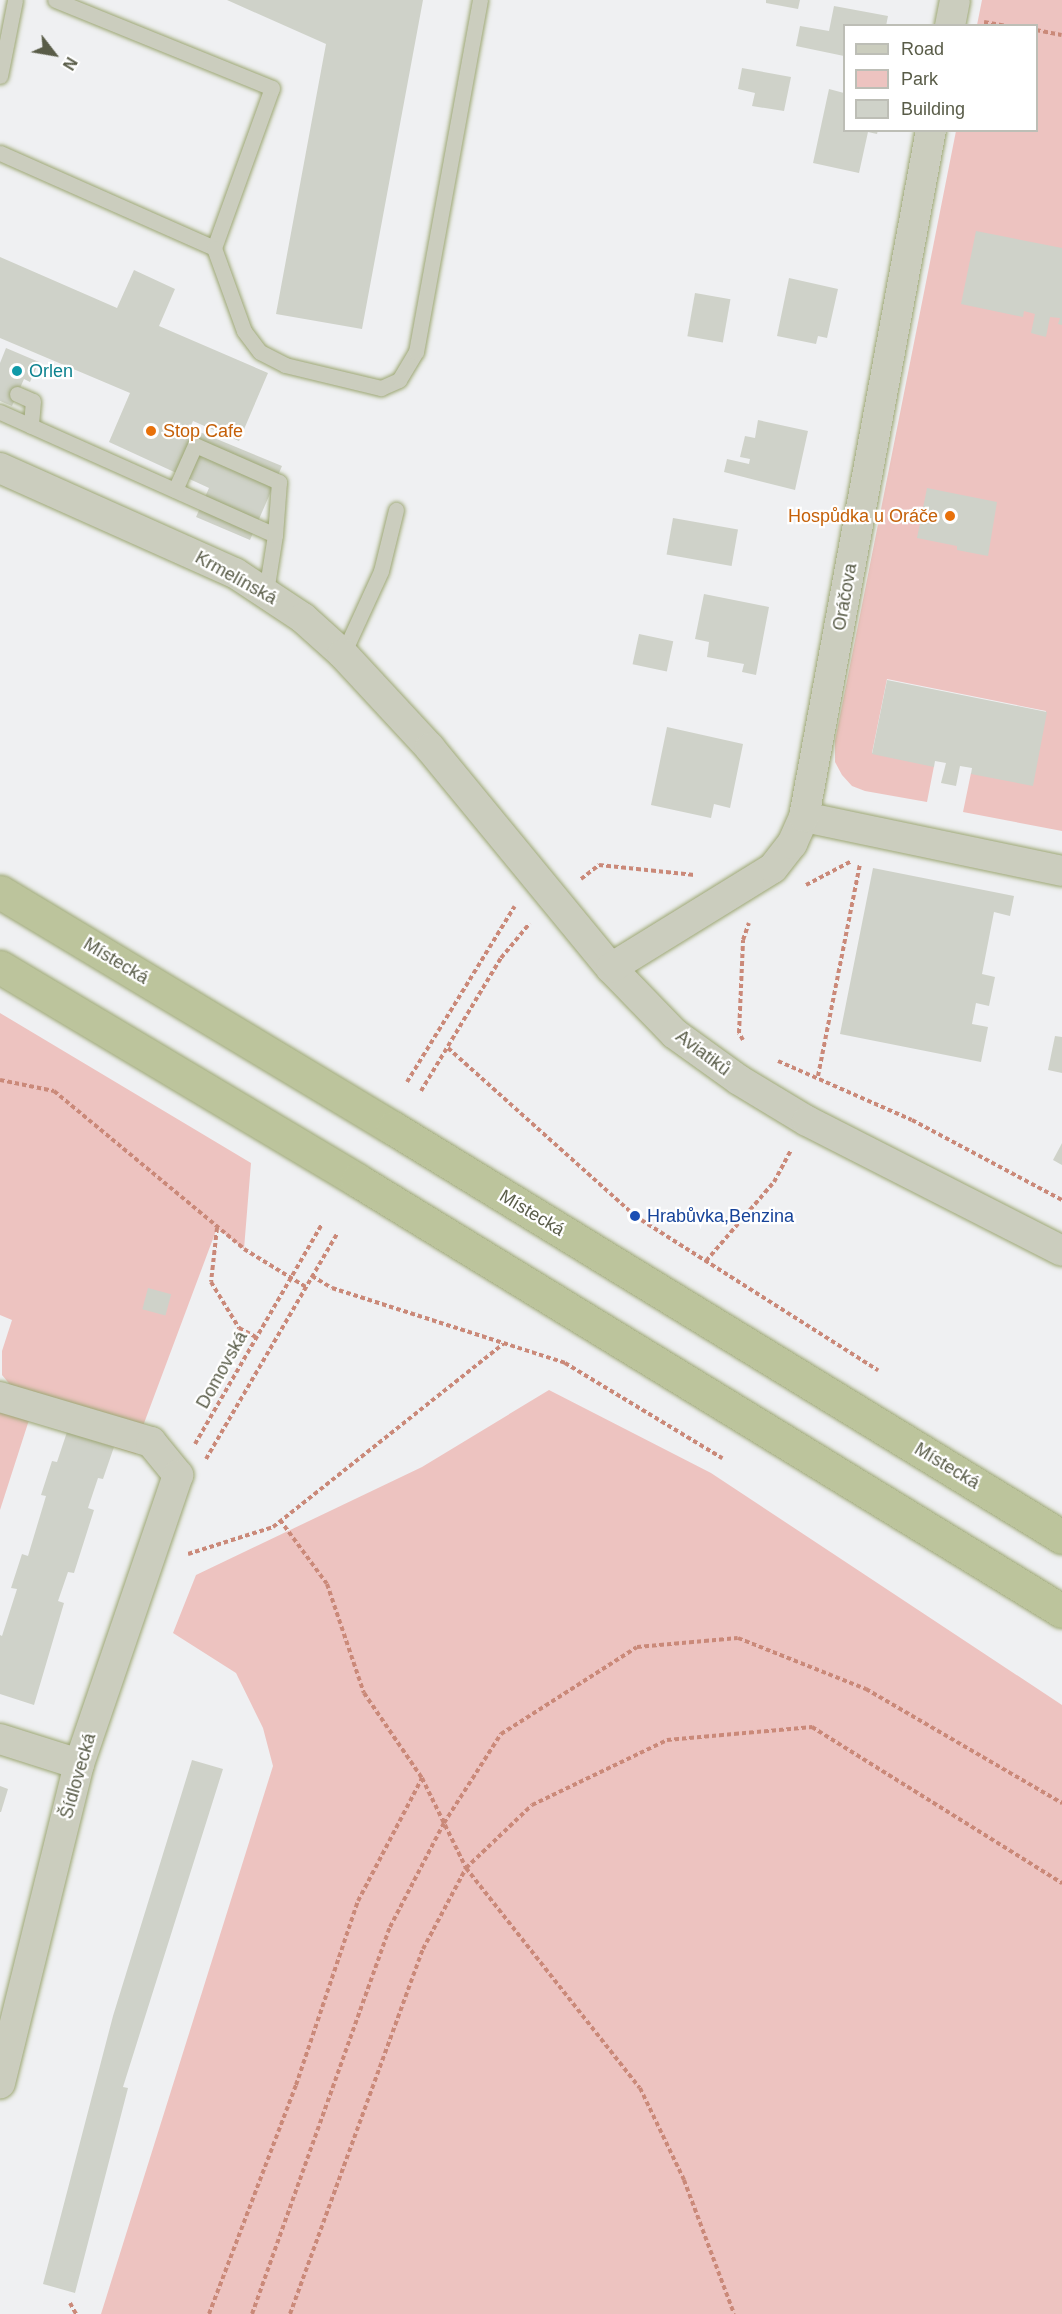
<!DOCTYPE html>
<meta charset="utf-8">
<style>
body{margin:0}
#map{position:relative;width:1062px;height:2314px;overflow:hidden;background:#eff0f2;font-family:Arial,sans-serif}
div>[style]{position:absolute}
.green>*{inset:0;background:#edc3c0}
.building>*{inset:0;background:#cfd2c9;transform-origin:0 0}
.path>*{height:4px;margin-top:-2px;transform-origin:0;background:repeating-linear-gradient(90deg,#ca8979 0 4.5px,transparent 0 7.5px)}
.roads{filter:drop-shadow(0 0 2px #9da774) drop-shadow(0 0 2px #9da774)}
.service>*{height:15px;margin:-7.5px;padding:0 7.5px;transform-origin:7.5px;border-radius:7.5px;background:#cbcdbe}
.minor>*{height:30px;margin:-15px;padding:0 15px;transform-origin:15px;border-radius:15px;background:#cbcdbe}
.trunk>*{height:33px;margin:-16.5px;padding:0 16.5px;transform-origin:16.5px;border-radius:16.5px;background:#bcc49c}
.dots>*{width:16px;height:16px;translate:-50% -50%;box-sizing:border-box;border:3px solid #fff;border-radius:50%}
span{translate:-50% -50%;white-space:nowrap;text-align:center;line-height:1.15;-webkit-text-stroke:4.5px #fff;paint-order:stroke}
.culture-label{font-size:18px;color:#0d838f}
.left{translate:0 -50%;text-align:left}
.food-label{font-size:18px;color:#c56008}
.right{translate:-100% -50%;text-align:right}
.street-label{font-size:18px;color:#595c48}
.transit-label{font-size:18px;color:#164399}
.legend{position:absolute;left:843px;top:24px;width:195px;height:108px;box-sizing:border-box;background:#fff;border:2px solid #bdbeb6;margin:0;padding:8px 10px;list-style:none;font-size:18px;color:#595c48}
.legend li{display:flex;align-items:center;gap:12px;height:30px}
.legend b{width:30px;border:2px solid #bdbeb6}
.north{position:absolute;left:24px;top:24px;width:60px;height:60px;-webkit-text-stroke:4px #fff;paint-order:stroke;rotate:121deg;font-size:16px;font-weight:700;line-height:24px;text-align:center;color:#595c48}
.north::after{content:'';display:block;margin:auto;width:21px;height:27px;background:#595c48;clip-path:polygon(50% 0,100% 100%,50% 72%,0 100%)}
</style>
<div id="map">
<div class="green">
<i style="clip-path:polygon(982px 0,1062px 0,1062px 831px,963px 812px,971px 773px,1032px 785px,1046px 711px,887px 679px,872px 753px,934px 766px,927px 802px,865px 791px,852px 786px,842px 775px,835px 762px,835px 741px,956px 131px,1036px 130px,1036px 26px,977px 25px)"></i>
<i style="clip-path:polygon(0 1013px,251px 1163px,244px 1249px,217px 1228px,143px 1426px,12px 1387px,2px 1375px,2px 1351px,12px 1320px,0 1315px)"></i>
<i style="clip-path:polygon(549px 1390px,711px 1473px,1062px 1705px,1062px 2314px,101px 2314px,273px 1766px,263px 1728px,236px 1673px,173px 1633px,196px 1575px,422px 1467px)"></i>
<i style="clip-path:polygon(0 1413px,19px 1414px,138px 1449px,136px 1454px,29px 1420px,0 1510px)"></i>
</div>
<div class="building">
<i style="clip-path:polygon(227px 0,423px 0,362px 329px,276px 314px,326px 44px)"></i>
<i style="clip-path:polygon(766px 0,800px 0,798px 9px,766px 3px)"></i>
<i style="clip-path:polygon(834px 6px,888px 16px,886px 26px,844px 26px,844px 56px,796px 46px,800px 26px,829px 31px)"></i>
<i style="clip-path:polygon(742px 68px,791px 77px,784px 111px,752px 106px,755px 93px,738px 89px)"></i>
<i style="clip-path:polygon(829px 89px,844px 93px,844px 130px,878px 130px,877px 134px,868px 132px,859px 173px,813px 163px)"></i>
<i style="clip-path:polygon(976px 231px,1062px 248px,1062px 325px,1058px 324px,1060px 318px,1050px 317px,1046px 337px,1031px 333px,1035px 314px,1024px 311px,1023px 317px,961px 304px)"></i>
<i style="clip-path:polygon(0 257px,117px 308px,134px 270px,175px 289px,159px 326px,268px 373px,239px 441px,193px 421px,190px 428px,282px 466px,250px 540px,196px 517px,209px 488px,109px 442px,130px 393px,0 338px)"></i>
<i style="clip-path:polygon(789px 278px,838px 289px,827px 338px,818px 336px,816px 344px,777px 336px)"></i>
<i style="left:695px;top:293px;width:36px;height:44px;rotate:10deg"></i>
<i style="clip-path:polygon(6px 348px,39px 362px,30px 382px,24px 379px,12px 406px,0 401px,0 363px)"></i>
<i style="clip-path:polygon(758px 420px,808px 431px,795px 490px,724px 472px,727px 459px,749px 464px,750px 459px,740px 457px,745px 436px,755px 438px)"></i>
<i style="clip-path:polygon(927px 488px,997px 502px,988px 556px,957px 550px,957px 546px,917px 538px)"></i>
<i style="left:673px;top:518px;width:66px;height:37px;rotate:10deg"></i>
<i style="clip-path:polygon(704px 594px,769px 607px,756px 675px,742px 672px,744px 664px,707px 657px,709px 642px,695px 639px)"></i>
<i style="left:639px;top:634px;width:35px;height:31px;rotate:12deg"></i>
<i style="clip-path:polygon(887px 680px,1047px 712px,1033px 786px,971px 774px,972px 768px,960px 766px,956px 786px,941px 783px,946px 763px,935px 761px,934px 767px,872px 754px)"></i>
<i style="clip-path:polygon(667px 727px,743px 744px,730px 808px,714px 804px,711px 818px,651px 805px)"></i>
<i style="clip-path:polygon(873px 868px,1014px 896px,1010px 916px,994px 912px,982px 974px,995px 977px,989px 1006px,976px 1003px,972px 1024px,988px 1027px,981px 1062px,840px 1034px)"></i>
<i style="clip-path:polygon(1055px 1036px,1062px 1037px,1062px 1073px,1048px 1070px)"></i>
<i style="clip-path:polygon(1062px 1143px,1062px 1165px,1053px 1160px)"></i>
<i style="left:148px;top:1288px;width:24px;height:22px;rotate:15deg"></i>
<i style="clip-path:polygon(67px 1432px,114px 1447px,103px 1479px,98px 1478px,88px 1508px,94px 1510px,74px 1573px,68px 1572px,58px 1601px,64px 1603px,34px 1705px,0 1694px,0 1635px,2px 1636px,17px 1589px,11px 1588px,22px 1554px,28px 1556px,46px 1496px,41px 1495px,52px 1461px,57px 1462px)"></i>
<i style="clip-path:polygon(192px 1760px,223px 1769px,123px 2087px,128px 2088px,75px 2293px,43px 2284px,113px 2016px)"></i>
<i style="clip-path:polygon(0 1786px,8px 1789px,1px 1812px,0 1812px)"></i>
</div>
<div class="path">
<i style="left:984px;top:22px;width:23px;rotate:10deg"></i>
<i style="left:1036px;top:30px;width:26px;rotate:11deg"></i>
<i style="left:581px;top:879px;width:23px;rotate:-38deg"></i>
<i style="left:599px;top:865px;width:96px;rotate:6deg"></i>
<i style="left:806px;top:885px;width:50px;rotate:-27.6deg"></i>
<i style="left:743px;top:1040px;width:8px;rotate:-120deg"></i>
<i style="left:739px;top:1033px;width:93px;rotate:-87.5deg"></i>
<i style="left:743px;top:940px;width:18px;rotate:-71deg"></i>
<i style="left:448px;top:1048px;width:251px;rotate:41.9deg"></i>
<i style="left:635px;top:1216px;width:288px;rotate:32.4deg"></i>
<i style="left:778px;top:1061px;width:146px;rotate:23.8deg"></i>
<i style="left:912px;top:1120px;width:170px;rotate:28.1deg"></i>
<i style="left:818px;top:1076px;width:217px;rotate:-78.8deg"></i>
<i style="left:0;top:1080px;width:55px;rotate:11.5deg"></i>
<i style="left:54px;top:1091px;width:247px;rotate:39.7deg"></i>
<i style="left:244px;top:1249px;width:73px;rotate:31.5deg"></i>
<i style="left:407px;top:1082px;width:206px;rotate:-58.5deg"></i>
<i style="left:421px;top:1091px;width:155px;rotate:-59deg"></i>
<i style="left:501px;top:958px;width:45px;rotate:-50.4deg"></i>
<i style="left:217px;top:1228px;width:54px;rotate:96.3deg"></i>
<i style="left:211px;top:1282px;width:54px;rotate:58.7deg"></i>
<i style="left:239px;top:1328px;width:19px;rotate:28deg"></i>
<i style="left:706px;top:1261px;width:104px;rotate:-49.3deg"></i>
<i style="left:774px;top:1182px;width:36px;rotate:-62deg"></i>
<i style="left:312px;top:1276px;width:23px;rotate:31deg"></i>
<i style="left:332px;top:1288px;width:245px;rotate:17.8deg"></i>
<i style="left:565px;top:1363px;width:184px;rotate:31.2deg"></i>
<i style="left:195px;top:1444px;width:254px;rotate:-60deg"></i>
<i style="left:206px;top:1459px;width:260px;rotate:-59.8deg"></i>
<i style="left:280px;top:1520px;width:79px;rotate:53.7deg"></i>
<i style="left:327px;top:1584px;width:115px;rotate:71.3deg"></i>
<i style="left:364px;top:1693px;width:103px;rotate:55.7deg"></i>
<i style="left:422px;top:1778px;width:100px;rotate:63.9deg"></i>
<i style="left:466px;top:1868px;width:280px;rotate:51.7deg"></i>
<i style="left:640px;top:2088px;width:102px;rotate:64.4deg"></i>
<i style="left:684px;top:2180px;width:143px;rotate:69.5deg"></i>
<i style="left:188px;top:1554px;width:89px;rotate:-17.6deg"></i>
<i style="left:273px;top:1527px;width:294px;rotate:-38.5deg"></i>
<i style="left:70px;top:2303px;width:13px;rotate:61deg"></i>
<i style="left:209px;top:2314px;width:245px;rotate:-69.2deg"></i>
<i style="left:296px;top:2085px;width:194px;rotate:-71.4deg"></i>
<i style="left:358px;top:1901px;width:139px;rotate:-62.5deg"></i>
<i style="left:252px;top:2314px;width:411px;rotate:-70.4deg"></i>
<i style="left:390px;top:1927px;width:117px;rotate:-62.6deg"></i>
<i style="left:444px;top:1823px;width:106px;rotate:-57.4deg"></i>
<i style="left:501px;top:1734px;width:161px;rotate:-32.6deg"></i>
<i style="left:637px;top:1647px;width:101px;rotate:-5.1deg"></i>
<i style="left:738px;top:1638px;width:138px;rotate:21.7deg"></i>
<i style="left:866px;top:1689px;width:227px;rotate:30.2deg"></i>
<i style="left:290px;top:2314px;width:388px;rotate:-70deg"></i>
<i style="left:423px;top:1949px;width:92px;rotate:-62deg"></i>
<i style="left:466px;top:1868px;width:91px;rotate:-43.7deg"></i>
<i style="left:532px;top:1805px;width:150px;rotate:-25.7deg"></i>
<i style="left:667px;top:1740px;width:146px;rotate:-5.1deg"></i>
<i style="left:812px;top:1727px;width:295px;rotate:32deg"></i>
</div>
<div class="roads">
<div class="service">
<i style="left:0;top:76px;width:77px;rotate:-78.8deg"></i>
<i style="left:0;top:153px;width:234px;rotate:23.9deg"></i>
<i style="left:214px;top:248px;width:170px;rotate:-70.1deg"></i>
<i style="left:272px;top:88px;width:234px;rotate:-157.9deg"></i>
<i style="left:214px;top:248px;width:88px;rotate:70.1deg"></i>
<i style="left:244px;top:331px;width:26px;rotate:53deg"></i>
<i style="left:260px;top:352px;width:28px;rotate:27deg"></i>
<i style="left:285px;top:365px;width:99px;rotate:13.5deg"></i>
<i style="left:381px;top:388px;width:20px;rotate:-24deg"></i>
<i style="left:399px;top:380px;width:33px;rotate:-59deg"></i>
<i style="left:416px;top:352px;width:358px;rotate:-79.7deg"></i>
<i style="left:17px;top:394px;width:17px;rotate:24deg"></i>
<i style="left:33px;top:401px;width:25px;rotate:95deg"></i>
<i style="left:0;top:412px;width:301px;rotate:24.1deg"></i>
<i style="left:275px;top:535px;width:58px;rotate:99deg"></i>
<i style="left:175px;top:490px;width:49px;rotate:-66deg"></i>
<i style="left:195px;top:445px;width:92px;rotate:23.8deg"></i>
<i style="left:279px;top:482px;width:53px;rotate:94.3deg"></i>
<i style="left:343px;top:654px;width:91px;rotate:-65.4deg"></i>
<i style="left:381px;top:571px;width:63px;rotate:-76.2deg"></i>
</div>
<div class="minor">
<i style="left:950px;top:26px;width:26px;rotate:-79deg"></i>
<i style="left:0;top:468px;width:257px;rotate:24.1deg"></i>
<i style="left:235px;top:573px;width:82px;rotate:33.5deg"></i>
<i style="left:303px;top:618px;width:54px;rotate:42deg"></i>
<i style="left:343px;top:654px;width:128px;rotate:47.2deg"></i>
<i style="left:430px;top:748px;width:285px;rotate:50.6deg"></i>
<i style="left:611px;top:968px;width:92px;rotate:45.9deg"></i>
<i style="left:675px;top:1034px;width:79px;rotate:35.7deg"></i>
<i style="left:739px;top:1080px;width:79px;rotate:31.1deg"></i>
<i style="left:807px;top:1121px;width:286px;rotate:27deg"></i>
<i style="left:804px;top:817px;width:264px;rotate:11.8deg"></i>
<i style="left:611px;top:968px;width:190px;rotate:-31.7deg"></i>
<i style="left:773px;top:868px;width:31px;rotate:-52deg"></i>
<i style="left:792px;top:844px;width:30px;rotate:-66deg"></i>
<i style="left:804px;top:817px;width:699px;rotate:-79.53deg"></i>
<i style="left:0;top:1397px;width:158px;rotate:16.6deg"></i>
<i style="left:151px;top:1442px;width:43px;rotate:50.7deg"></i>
<i style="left:178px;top:1475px;width:305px;rotate:108.9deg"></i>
<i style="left:79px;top:1764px;width:329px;rotate:103.9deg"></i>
<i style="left:0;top:1739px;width:83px;rotate:17.6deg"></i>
</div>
<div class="trunk">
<i style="left:0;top:892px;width:458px;rotate:31deg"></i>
<i style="left:393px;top:1128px;width:784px;rotate:31.44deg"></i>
<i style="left:0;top:967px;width:416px;rotate:30.8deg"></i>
<i style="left:357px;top:1180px;width:826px;rotate:31.44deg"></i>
</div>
</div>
<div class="dots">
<i style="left:17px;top:371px;background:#0f9aa8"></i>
<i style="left:151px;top:431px;background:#e8710a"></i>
<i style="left:950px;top:516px;background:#e8710a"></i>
<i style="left:635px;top:1216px;background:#1a4fb4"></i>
</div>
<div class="culture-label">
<span class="left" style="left:29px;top:371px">Orlen</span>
</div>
<div class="food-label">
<span class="left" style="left:163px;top:431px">Stop Cafe</span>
<span class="right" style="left:938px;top:516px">Hospůdka u Oráče</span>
</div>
<div class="street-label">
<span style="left:236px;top:578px;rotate:29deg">Krmelínská</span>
<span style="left:845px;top:597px;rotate:-80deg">Oráčova</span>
<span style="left:116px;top:961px;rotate:31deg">Místecká</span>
<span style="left:703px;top:1053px;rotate:37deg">Aviatiků</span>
<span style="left:532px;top:1213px;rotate:31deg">Místecká</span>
<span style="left:222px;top:1370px;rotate:-61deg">Domovská</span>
<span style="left:947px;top:1466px;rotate:31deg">Místecká</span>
<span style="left:78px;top:1776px;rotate:-74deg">Šídlovecká</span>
</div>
<div class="transit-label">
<span class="left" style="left:647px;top:1216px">Hrabůvka,Benzina</span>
</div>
<ul class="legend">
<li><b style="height:8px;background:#cbcdbe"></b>Road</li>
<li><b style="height:16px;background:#edc3c0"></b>Park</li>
<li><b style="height:16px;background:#cfd2c9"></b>Building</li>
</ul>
<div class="north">N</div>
</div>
